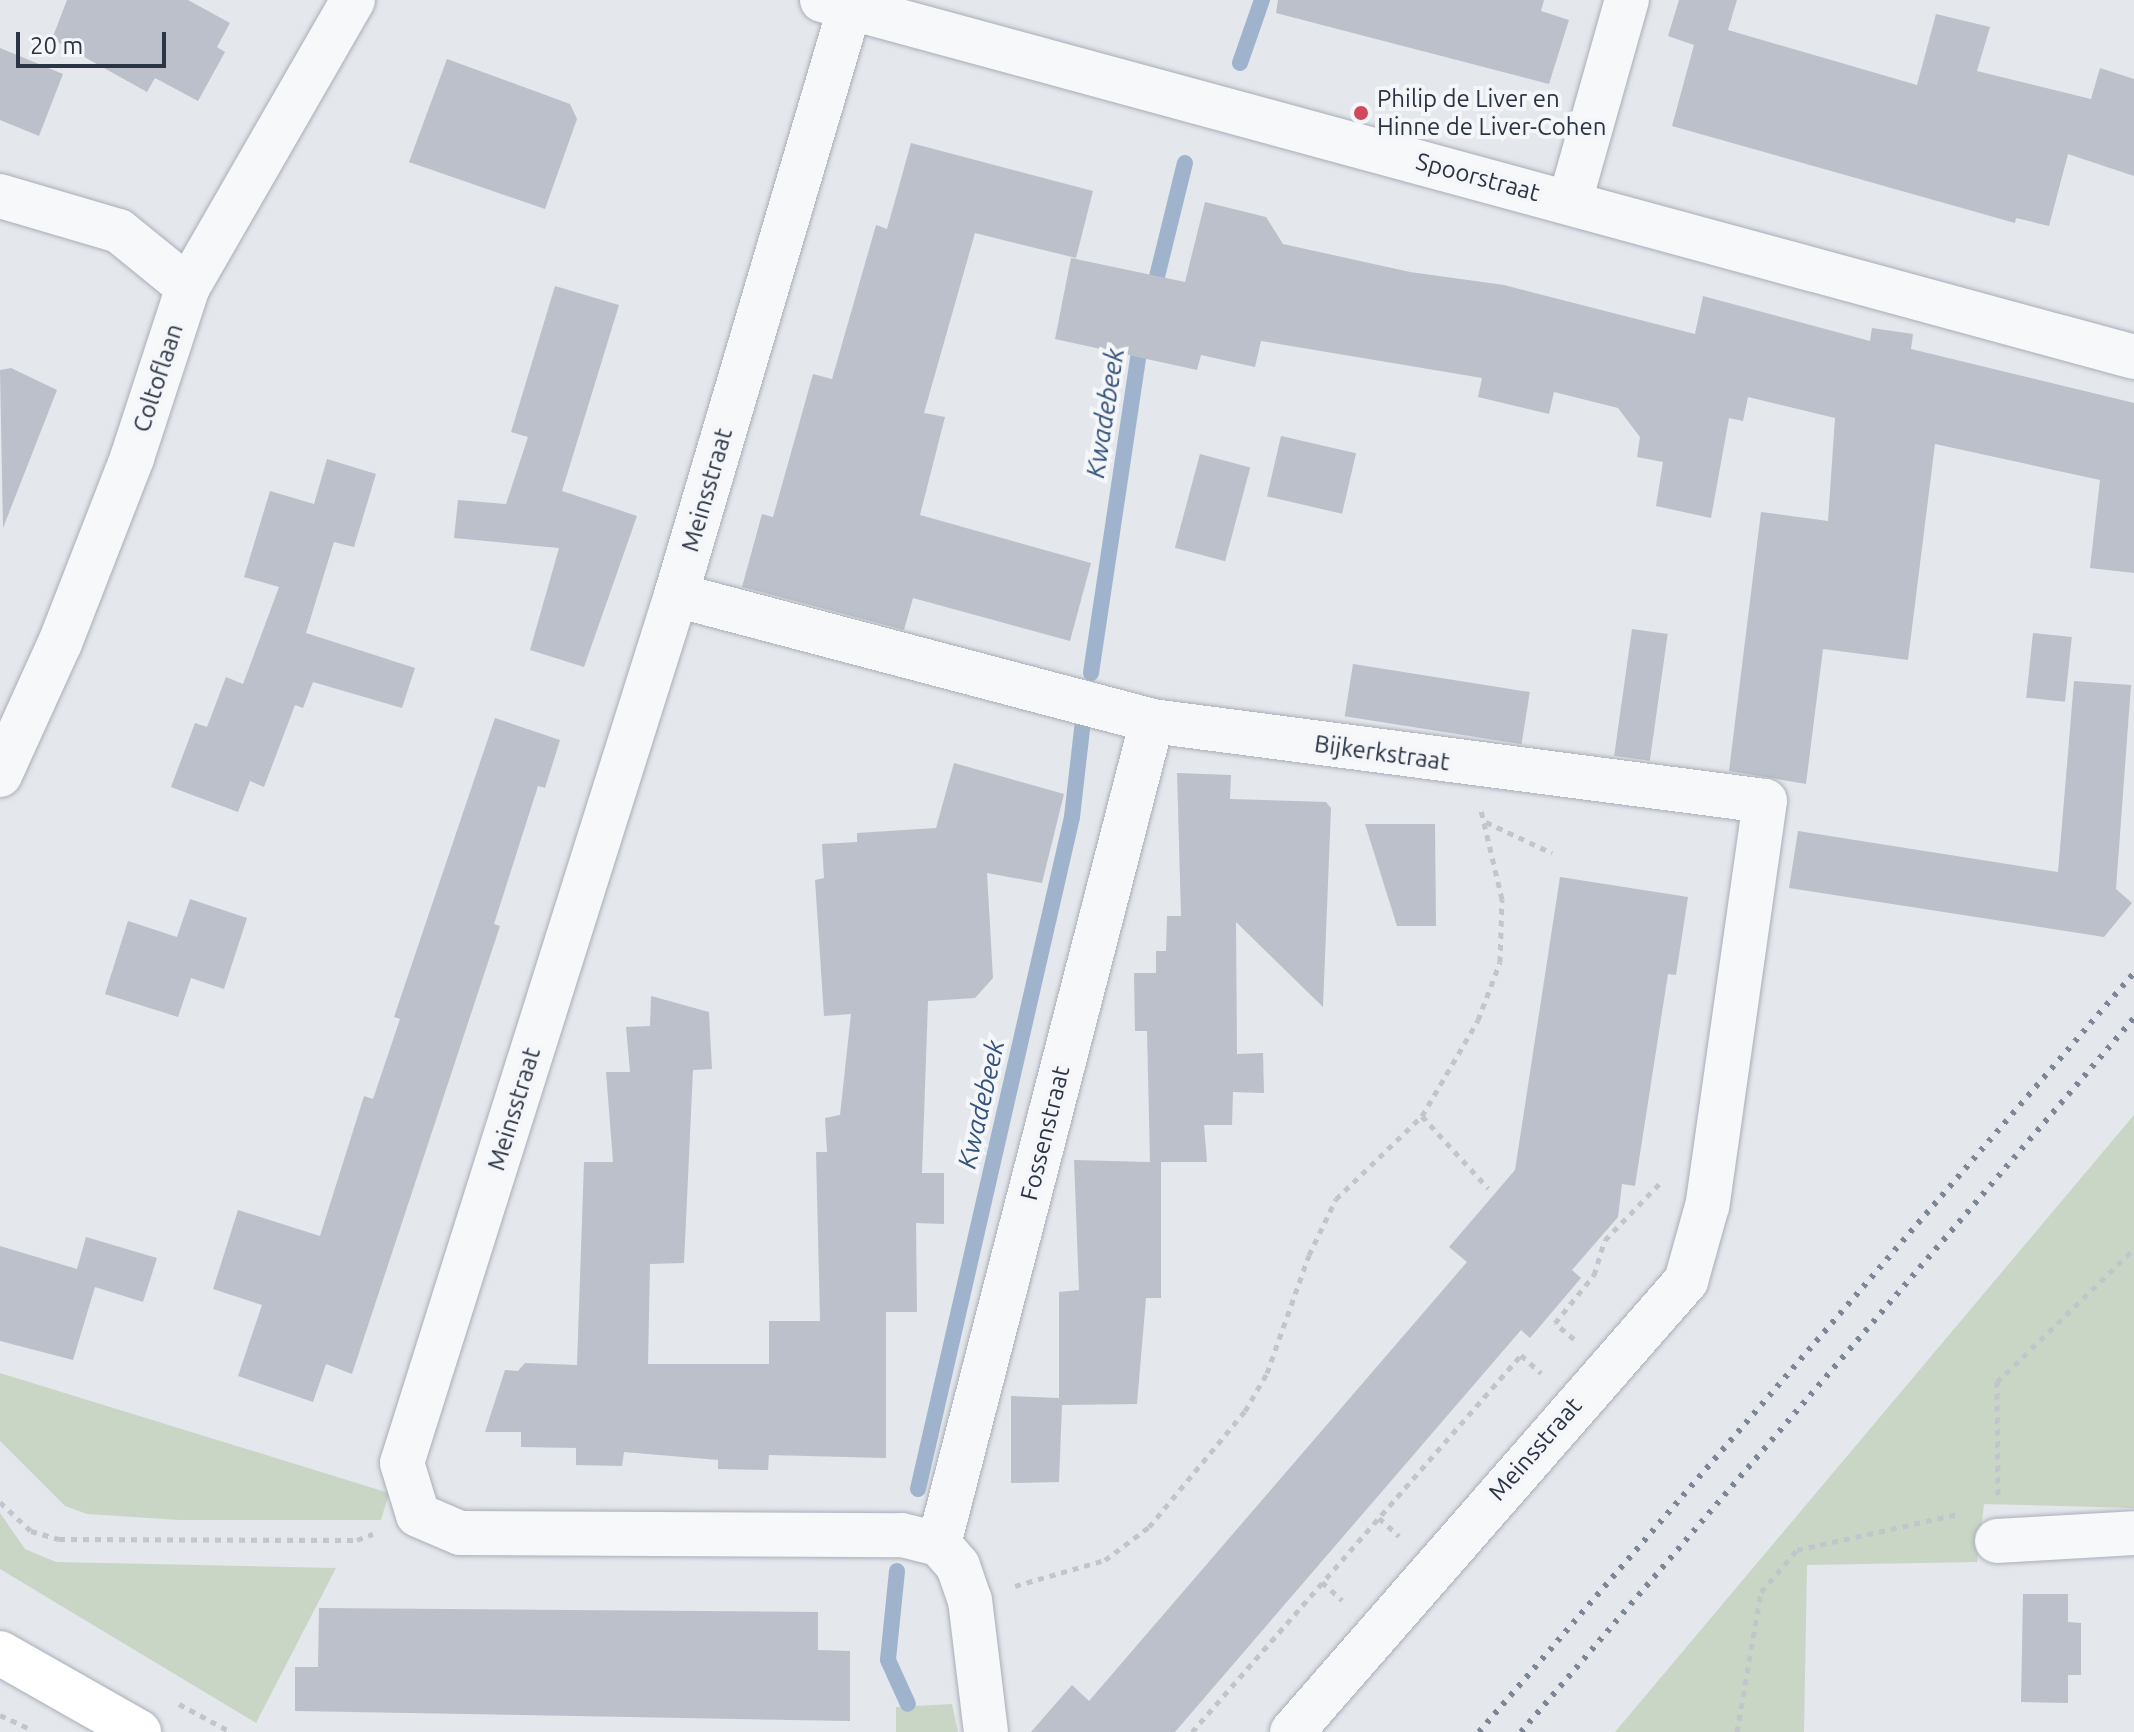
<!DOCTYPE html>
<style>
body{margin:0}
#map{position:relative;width:2134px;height:1732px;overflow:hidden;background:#e4e7ec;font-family:Ubuntu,sans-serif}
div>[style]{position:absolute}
.green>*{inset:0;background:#c9d6c5}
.stream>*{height:16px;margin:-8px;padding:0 8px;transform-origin:8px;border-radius:8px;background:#9fb4cc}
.building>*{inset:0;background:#bbc0ca;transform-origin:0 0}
.path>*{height:5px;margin-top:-2.5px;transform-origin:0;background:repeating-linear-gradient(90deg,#c2c5cb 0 6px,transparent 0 12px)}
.roads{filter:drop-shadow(0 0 2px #a9aeb7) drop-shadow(0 0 2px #a9aeb7)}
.street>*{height:44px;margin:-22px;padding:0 22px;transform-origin:22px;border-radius:22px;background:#f7f8fa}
.secondary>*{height:44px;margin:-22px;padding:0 22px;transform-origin:22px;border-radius:22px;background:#fff}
.rail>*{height:6px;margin-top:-3px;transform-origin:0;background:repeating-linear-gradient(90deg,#7d8696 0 4px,transparent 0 12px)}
.dots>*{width:22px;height:22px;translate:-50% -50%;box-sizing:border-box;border:4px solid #f4f6f9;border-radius:50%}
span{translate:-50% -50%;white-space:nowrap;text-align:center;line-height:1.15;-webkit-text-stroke:8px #f4f6f9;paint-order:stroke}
.poi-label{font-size:24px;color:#2b3445}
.left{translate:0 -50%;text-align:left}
.street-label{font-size:24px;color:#2b3445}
.water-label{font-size:26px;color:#34527a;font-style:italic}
.scale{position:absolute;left:16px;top:32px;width:150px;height:36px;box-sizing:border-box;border:4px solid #2b3445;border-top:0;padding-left:10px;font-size:24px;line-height:28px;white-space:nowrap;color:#2b3445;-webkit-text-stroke:6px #f4f6f9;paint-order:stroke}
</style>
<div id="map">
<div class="green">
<i style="clip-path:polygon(2134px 1115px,2134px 1508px,1984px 1504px,1977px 1562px,1807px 1565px,1804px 1732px,1615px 1732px)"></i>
<i style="clip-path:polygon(0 1373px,389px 1493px,381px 1520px,179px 1520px,87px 1514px,65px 1506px,0 1441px)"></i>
<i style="clip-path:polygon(0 1513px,25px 1549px,56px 1562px,336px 1568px,256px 1723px,0 1569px)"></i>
<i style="clip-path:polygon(952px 1704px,958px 1732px,896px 1732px,896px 1707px)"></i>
</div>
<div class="stream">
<i style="left:1240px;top:63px;width:67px;rotate:-70.8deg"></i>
<i style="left:1152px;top:297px;width:138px;rotate:-76.2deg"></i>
<i style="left:1091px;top:673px;width:338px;rotate:-81.5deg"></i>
<i style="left:918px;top:1489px;width:689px;rotate:-77.09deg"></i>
<i style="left:1072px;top:817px;width:89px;rotate:-83.5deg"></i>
<i style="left:897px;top:1571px;width:89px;rotate:95.8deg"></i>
<i style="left:888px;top:1660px;width:48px;rotate:65.6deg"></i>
</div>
<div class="building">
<i style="clip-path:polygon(67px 0,188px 0,230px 23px,217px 47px,225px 52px,198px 101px,155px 78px,147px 92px,52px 39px)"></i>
<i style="clip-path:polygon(1278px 0,1544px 0,1541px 11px,1569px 20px,1549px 84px,1276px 13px)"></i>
<i style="clip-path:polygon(1679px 0,1737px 0,1728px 30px,1917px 85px,1936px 14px,1990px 27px,1977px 71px,2091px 99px,2100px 68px,2134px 79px,2134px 176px,2068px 154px,2049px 226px,2016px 218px,2015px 223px,1672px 126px,1694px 45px,1668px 36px)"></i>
<i style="clip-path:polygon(0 48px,63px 74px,39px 136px,0 120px)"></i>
<i style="clip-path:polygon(447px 59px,570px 104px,577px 119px,545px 209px,409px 162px)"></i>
<i style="clip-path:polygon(911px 143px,1093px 191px,1076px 258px,975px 233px,924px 413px,945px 417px,920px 515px,1091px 563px,1070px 641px,913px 598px,904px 630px,742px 587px,762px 514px,773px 517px,813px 374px,832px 379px,876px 225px,887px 229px)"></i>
<i style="clip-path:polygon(1205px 202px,1266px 217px,1283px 244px,1410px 272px,1504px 285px,1695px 334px,1703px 296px,1870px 341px,1872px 328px,1913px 334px,1911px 349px,2134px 403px,2134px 573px,2090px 568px,2100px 480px,1935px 444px,1908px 660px,1823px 649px,1806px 784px,1729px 771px,1761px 512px,1828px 521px,1835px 418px,1748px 397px,1743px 421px,1729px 418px,1711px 518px,1656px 506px,1663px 462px,1637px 457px,1640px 437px,1618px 408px,1554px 392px,1549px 414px,1478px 397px,1482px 378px,1261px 341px,1255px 367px,1201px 355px,1197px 370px,1055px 339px,1071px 258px,1185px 282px)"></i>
<i style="clip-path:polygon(555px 286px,619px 305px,562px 491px,637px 516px,584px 667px,530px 650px,559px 548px,454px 538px,458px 500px,506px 504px,528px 437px,511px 432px)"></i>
<i style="clip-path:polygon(11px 368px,57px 390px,3px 528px,0 370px)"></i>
<i style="left:1281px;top:436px;width:77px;height:62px;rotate:13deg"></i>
<i style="left:1200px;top:454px;width:52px;height:97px;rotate:15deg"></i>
<i style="clip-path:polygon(327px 459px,376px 474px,354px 547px,334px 542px,306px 633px,415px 668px,402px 708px,313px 682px,303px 708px,295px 705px,264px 787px,250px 781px,238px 812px,171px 787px,195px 723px,207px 727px,226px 677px,243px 684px,279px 587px,244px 577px,270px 491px,314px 504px)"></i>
<i style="left:1632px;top:629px;width:36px;height:128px;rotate:8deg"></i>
<i style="left:2033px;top:633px;width:39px;height:65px;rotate:6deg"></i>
<i style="left:1353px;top:664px;width:179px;height:53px;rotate:9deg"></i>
<i style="clip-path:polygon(2074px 681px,2131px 685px,2116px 889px,2132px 903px,2104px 937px,1789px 888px,1798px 831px,2058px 872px)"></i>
<i style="clip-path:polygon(495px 718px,560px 740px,545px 788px,538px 786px,494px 924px,500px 926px,352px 1374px,326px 1364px,313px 1402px,238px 1376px,262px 1305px,213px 1289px,238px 1210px,320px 1236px,364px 1096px,373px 1099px,400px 1019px,394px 1017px)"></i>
<i style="clip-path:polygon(954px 763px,1064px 794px,1042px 883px,987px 873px,993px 978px,975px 998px,928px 1001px,922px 1173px,944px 1173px,944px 1224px,916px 1223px,917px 1312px,886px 1312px,886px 1458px,769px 1455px,768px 1470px,718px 1469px,718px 1460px,624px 1452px,622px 1466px,576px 1465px,576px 1448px,521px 1447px,521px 1432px,485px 1432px,505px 1370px,518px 1371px,525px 1363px,577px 1365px,584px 1162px,613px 1162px,606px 1072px,630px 1072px,626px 1027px,650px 1026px,651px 996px,709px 1012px,712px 1069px,693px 1070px,684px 1263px,650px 1264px,648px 1364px,769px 1364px,769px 1321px,820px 1321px,816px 1152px,827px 1152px,825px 1118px,840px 1115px,851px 1014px,824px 1016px,815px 880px,824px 878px,822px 844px,857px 842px,857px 833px,936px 828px)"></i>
<i style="clip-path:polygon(1177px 773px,1231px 775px,1230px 799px,1326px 802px,1331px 808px,1323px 1007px,1236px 922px,1237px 1054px,1263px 1053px,1264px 1093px,1233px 1092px,1232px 1125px,1204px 1125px,1207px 1162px,1161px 1162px,1161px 1298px,1146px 1298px,1137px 1404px,1062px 1405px,1059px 1482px,1011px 1483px,1011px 1396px,1059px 1398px,1059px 1292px,1079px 1290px,1074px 1160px,1150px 1162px,1147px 1031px,1135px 1031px,1134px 973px,1156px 973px,1156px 951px,1166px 951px,1167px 916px,1181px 916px)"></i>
<i style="clip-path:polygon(1365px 824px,1435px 824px,1436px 926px,1397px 926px)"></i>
<i style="clip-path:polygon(1560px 877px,1688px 897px,1676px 975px,1668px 974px,1635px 1186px,1622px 1184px,1618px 1217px,1572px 1270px,1581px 1278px,1530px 1338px,1521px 1330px,1175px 1732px,1031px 1732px,1072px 1685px,1089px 1701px,1467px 1262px,1449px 1247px,1515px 1170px)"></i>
<i style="clip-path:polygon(190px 899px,247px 918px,224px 989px,191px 978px,178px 1017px,105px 994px,128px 921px,177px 937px)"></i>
<i style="clip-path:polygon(86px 1237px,157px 1258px,143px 1302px,95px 1287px,73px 1360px,0 1341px,0 1246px,77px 1269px)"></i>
<i style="clip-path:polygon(2023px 1594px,2068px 1594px,2068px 1622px,2081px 1623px,2081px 1675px,2068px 1675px,2068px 1703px,2021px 1702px)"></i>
<i style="clip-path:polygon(319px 1608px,818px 1612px,818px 1650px,850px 1651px,850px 1721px,295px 1711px,295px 1667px,318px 1667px)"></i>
</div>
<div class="path">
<i style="left:1486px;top:822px;width:73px;rotate:25.2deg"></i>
<i style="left:1422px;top:1116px;width:98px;rotate:47.5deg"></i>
<i style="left:1574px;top:1339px;width:25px;rotate:-140deg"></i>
<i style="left:1555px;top:1323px;width:62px;rotate:-50.9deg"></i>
<i style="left:1594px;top:1275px;width:37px;rotate:-73deg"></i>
<i style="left:1605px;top:1240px;width:79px;rotate:-46deg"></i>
<i style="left:1998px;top:1495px;width:113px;rotate:-90.5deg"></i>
<i style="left:1997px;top:1382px;width:191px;rotate:-44.2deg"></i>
<i style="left:0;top:1502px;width:42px;rotate:43.1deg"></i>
<i style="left:31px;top:1531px;width:29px;rotate:16deg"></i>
<i style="left:59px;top:1539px;width:298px;rotate:0.2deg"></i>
<i style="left:357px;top:1540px;width:17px;rotate:-21deg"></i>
<i style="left:1379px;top:1518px;width:27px;rotate:42deg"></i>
<i style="left:1322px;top:1582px;width:27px;rotate:42deg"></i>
<i style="left:1015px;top:1586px;width:94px;rotate:-16.1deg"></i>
<i style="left:1105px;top:1560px;width:55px;rotate:-36.9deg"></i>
<i style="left:1149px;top:1527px;width:151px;rotate:-50.4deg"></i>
<i style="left:1245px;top:1411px;width:44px;rotate:-59.9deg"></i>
<i style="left:1267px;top:1373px;width:125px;rotate:-70.4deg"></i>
<i style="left:1309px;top:1255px;width:62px;rotate:-64.3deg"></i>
<i style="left:1336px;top:1199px;width:120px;rotate:-44deg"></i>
<i style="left:1422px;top:1116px;width:111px;rotate:-59.7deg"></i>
<i style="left:1478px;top:1020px;width:62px;rotate:-69.2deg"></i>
<i style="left:1500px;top:962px;width:63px;rotate:-88.2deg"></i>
<i style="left:1502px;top:899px;width:91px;rotate:-103.3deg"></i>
<i style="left:179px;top:1704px;width:59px;rotate:28.3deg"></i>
<i style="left:0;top:1715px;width:31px;rotate:25deg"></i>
<i style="left:1192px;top:1732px;width:500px;rotate:-48.89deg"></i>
<i style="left:1521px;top:1355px;width:27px;rotate:42deg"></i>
<i style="left:1737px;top:1732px;width:142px;rotate:-80.3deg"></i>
<i style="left:1761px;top:1592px;width:55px;rotate:-49.4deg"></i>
<i style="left:1797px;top:1550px;width:165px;rotate:-12.6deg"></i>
</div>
<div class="roads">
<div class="street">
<i style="left:822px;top:0;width:1360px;rotate:15.22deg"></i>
<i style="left:849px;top:10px;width:610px;rotate:106.47deg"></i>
<i style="left:676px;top:595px;width:910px;rotate:107.52deg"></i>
<i style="left:402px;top:1463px;width:54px;rotate:72.9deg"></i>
<i style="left:418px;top:1515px;width:46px;rotate:23.2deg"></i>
<i style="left:460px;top:1533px;width:442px;rotate:0.3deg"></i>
<i style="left:902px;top:1535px;width:38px;rotate:14deg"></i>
<i style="left:939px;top:1544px;width:29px;rotate:49deg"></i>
<i style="left:958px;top:1566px;width:36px;rotate:71deg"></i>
<i style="left:970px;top:1600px;width:133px;rotate:83.1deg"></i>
<i style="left:0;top:196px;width:124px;rotate:16.4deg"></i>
<i style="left:119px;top:231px;width:89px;rotate:39.1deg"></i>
<i style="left:1570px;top:201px;width:209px;rotate:-74.2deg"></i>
<i style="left:676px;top:595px;width:492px;rotate:14.8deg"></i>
<i style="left:1152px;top:721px;width:618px;rotate:7.44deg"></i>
<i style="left:1765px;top:801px;width:409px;rotate:98.1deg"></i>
<i style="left:1707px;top:1206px;width:78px;rotate:105.6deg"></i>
<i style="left:1686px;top:1281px;width:599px;rotate:131.14deg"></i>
<i style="left:0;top:775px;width:145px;rotate:-65.6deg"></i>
<i style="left:60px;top:643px;width:199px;rotate:-68.7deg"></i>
<i style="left:132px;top:458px;width:180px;rotate:-71.9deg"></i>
<i style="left:188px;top:287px;width:331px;rotate:-60.1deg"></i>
<i style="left:1997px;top:1541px;width:137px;rotate:-3.3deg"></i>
<i style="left:939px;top:1544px;width:850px;rotate:-75.49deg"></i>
</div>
<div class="secondary">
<i style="left:0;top:1653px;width:160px;rotate:29.6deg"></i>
</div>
</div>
<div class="rail">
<i style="left:1479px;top:1732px;width:1003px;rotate:-49.21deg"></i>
<i style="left:1521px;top:1732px;width:941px;rotate:-49.35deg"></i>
</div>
<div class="dots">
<i style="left:1361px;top:113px;background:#d1495b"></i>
</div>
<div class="poi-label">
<span class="left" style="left:1377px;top:113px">Philip de Liver en<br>Hinne de Liver-Cohen</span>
</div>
<div class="street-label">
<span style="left:1478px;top:177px;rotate:15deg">Spoorstraat</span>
<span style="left:158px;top:378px;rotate:-72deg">Coltoflaan</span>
<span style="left:707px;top:490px;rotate:-74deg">Meinsstraat</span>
<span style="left:1382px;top:753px;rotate:8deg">Bijkerkstraat</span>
<span style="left:514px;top:1109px;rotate:-73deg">Meinsstraat</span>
<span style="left:1045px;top:1133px;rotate:-76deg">Fossenstraat</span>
<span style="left:1535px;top:1449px;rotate:-49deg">Meinsstraat</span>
</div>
<div class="water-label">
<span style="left:1105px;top:413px;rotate:-81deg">Kwadebeek</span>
<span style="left:981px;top:1104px;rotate:-77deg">Kwadebeek</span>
</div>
<div class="scale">20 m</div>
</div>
